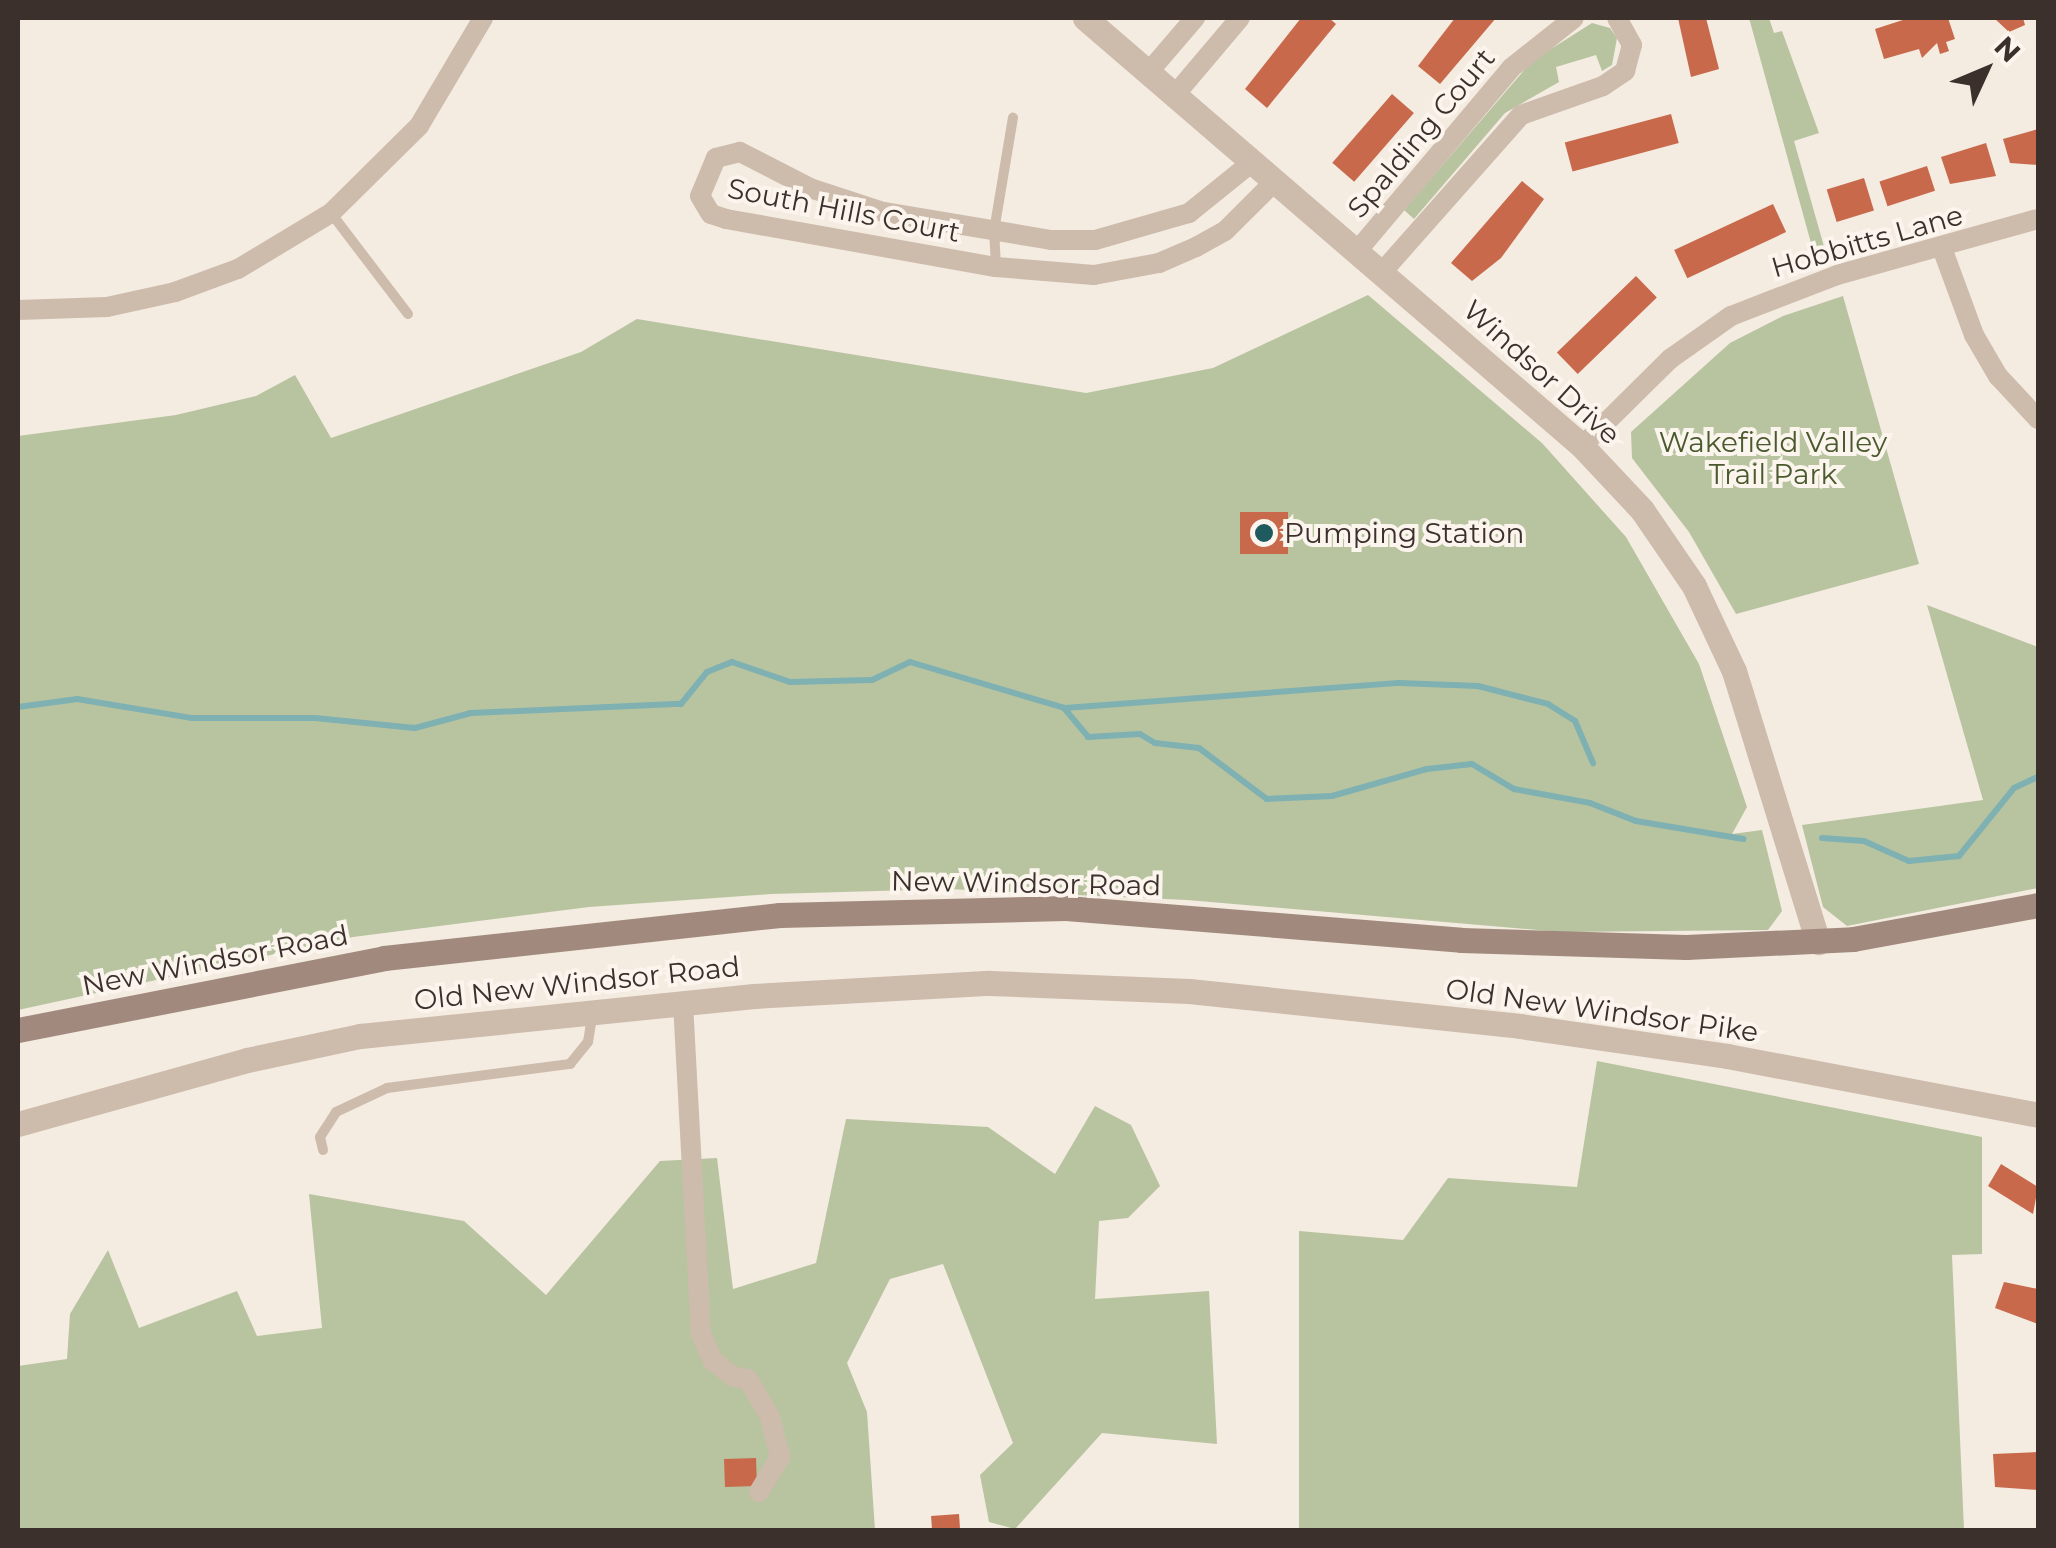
<!DOCTYPE html>
<style>
body{margin:0}
#map{position:relative;width:2056px;height:1548px;overflow:hidden;background:#f4ebe1;font-family:Montserrat,sans-serif}
div>[style]{position:absolute}
.green>*{inset:0;background:#b8c4a0}
.stream>*{height:6px;margin:-3px;padding:0 3px;transform-origin:3px;border-radius:3px;background:#7fb0b2}
.building>*{inset:0;background:#c8694b;transform-origin:0 0}
.service>*{height:10px;margin:-5px;padding:0 5px;transform-origin:5px;border-radius:5px;background:#cdbbac}
.minor>*{height:20px;margin:-10px;padding:0 10px;transform-origin:10px;border-radius:10px;background:#cdbbac}
.tertiary>*{height:25px;margin:-12.5px;padding:0 12.5px;transform-origin:12.5px;border-radius:12.5px;background:#cdbbac}
.secondary>*{height:25px;margin:-12.5px;padding:0 12.5px;transform-origin:12.5px;border-radius:12.5px;background:#a18a7d}
.dots>*{width:28px;height:28px;translate:-50% -50%;box-sizing:border-box;border:5px solid #fbf5ee;border-radius:50%}
span{translate:-50% -50%;white-space:nowrap;text-align:center;line-height:1.15;-webkit-text-stroke:8px #fbf5ee;paint-order:stroke}
.street-label{font-size:28px;color:#3b302b}
.park-label{font-size:28px;color:#4a5a2e}
.poi-label{font-size:28px;color:#3b302b}
.left{translate:0 -50%;text-align:left}
.frame{position:absolute;inset:0;border:20px solid #3b302b;pointer-events:none}
.north{position:absolute;left:1936px;top:20px;width:100px;height:100px;-webkit-text-stroke:8px #fbf5ee;paint-order:stroke;rotate:46deg;font-size:28px;font-weight:700;line-height:40px;text-align:center;color:#3b302b}
.north::after{content:'';display:block;margin:auto;width:35px;height:45px;background:#3b302b;clip-path:polygon(50% 0,100% 100%,50% 72%,0 100%)}
</style>
<div id="map">
<div class="green">
<i style="clip-path:polygon(1749px 18px,1769px 18px,1774px 33px,1782px 31px,1819px 133px,1794px 141px,1825px 250px,1814px 254px)"></i>
<i style="clip-path:polygon(1592px 23px,1610px 28px,1617px 38px,1612px 65px,1602px 71px,1596px 55px,1556px 67px,1559px 82px,1505px 113px,1414px 219px,1404px 210px,1532px 61px)"></i>
<i style="clip-path:polygon(1368px 295px,1542px 443px,1626px 537px,1699px 664px,1747px 807px,1732px 834px,1762px 830px,1782px 911px,1768px 930px,1561px 932px,1187px 900px,948px 889px,771px 894px,589px 907px,353px 937px,18px 1010px,18px 436px,176px 415px,256px 396px,295px 375px,331px 438px,581px 352px,637px 319px,1086px 393px,1213px 368px)"></i>
<i style="clip-path:polygon(1843px 296px,1919px 564px,1736px 614px,1689px 532px,1632px 458px,1631px 432px,1730px 343px,1783px 316px)"></i>
<i style="clip-path:polygon(1927px 605px,2038px 647px,2038px 888px,1847px 926px,1823px 907px,1802px 825px,1983px 800px)"></i>
<i style="clip-path:polygon(1597px 1061px,1982px 1137px,1982px 1254px,1952px 1255px,1964px 1530px,1299px 1530px,1299px 1231px,1403px 1240px,1448px 1178px,1577px 1187px)"></i>
<i style="clip-path:polygon(1095px 1106px,1131px 1125px,1160px 1186px,1128px 1218px,1099px 1221px,1095px 1299px,1209px 1291px,1217px 1444px,1102px 1433px,1015px 1529px,989px 1522px,980px 1475px,1013px 1443px,943px 1264px,890px 1279px,847px 1363px,867px 1412px,875px 1530px,18px 1530px,18px 1366px,67px 1359px,70px 1314px,108px 1250px,139px 1328px,237px 1291px,257px 1336px,322px 1328px,309px 1194px,464px 1221px,546px 1295px,660px 1161px,717px 1158px,733px 1289px,816px 1263px,846px 1119px,988px 1127px,1055px 1174px)"></i>
</div>
<div class="stream">
<i style="left:18px;top:707px;width:60px;rotate:-7.7deg"></i>
<i style="left:77px;top:699px;width:117px;rotate:9.4deg"></i>
<i style="left:192px;top:718px;width:123px"></i>
<i style="left:315px;top:718px;width:100px;rotate:5.7deg"></i>
<i style="left:415px;top:728px;width:58px;rotate:-15deg"></i>
<i style="left:471px;top:713px;width:210px;rotate:-2.5deg"></i>
<i style="left:681px;top:704px;width:41px;rotate:-50.9deg"></i>
<i style="left:707px;top:672px;width:27px;rotate:-22deg"></i>
<i style="left:732px;top:662px;width:61px;rotate:19deg"></i>
<i style="left:790px;top:682px;width:82px;rotate:-1.4deg"></i>
<i style="left:872px;top:680px;width:42px;rotate:-25.3deg"></i>
<i style="left:910px;top:662px;width:161px;rotate:16.6deg"></i>
<i style="left:1064px;top:708px;width:38px;rotate:50deg"></i>
<i style="left:1088px;top:737px;width:52px;rotate:-3.3deg"></i>
<i style="left:1140px;top:734px;width:17px;rotate:31deg"></i>
<i style="left:1155px;top:743px;width:44px;rotate:6.5deg"></i>
<i style="left:1199px;top:748px;width:85px;rotate:36.9deg"></i>
<i style="left:1267px;top:799px;width:65px;rotate:-2.6deg"></i>
<i style="left:1332px;top:796px;width:99px;rotate:-15.9deg"></i>
<i style="left:1427px;top:769px;width:45px;rotate:-6.3deg"></i>
<i style="left:1472px;top:764px;width:49px;rotate:30.8deg"></i>
<i style="left:1514px;top:789px;width:77px;rotate:10.4deg"></i>
<i style="left:1590px;top:803px;width:49px;rotate:21.4deg"></i>
<i style="left:1636px;top:821px;width:109px;rotate:9.5deg"></i>
<i style="left:1065px;top:708px;width:335px;rotate:-4.3deg"></i>
<i style="left:1399px;top:683px;width:79px;rotate:2.2deg"></i>
<i style="left:1478px;top:686px;width:72px;rotate:14.4deg"></i>
<i style="left:1548px;top:704px;width:32px;rotate:32deg"></i>
<i style="left:1575px;top:721px;width:46px;rotate:66.8deg"></i>
<i style="left:1822px;top:838px;width:42px;rotate:4.1deg"></i>
<i style="left:1864px;top:841px;width:49px;rotate:24deg"></i>
<i style="left:1909px;top:861px;width:50px;rotate:-5.7deg"></i>
<i style="left:1959px;top:856px;width:87px;rotate:-51deg"></i>
<i style="left:2014px;top:788px;width:26px;rotate:-25deg"></i>
</div>
<div class="building">
<i style="clip-path:polygon(1301px 18px,1329px 18px,1336px 24px,1267px 108px,1245px 89px)"></i>
<i style="clip-path:polygon(1455px 18px,1496px 18px,1440px 84px,1418px 66px)"></i>
<i style="clip-path:polygon(1678px 18px,1706px 18px,1719px 69px,1691px 77px)"></i>
<i style="clip-path:polygon(1909px 18px,1948px 18px,1955px 39px,1946px 42px,1949px 51px,1940px 54px,1937px 43px,1922px 58px,1919px 49px,1884px 59px,1875px 29px)"></i>
<i style="clip-path:polygon(1994px 18px,2023px 18px,2025px 25px,2009px 32px)"></i>
<i style="left:1392px;top:94px;width:29px;height:91px;rotate:41deg"></i>
<i style="left:1671px;top:114px;width:30px;height:110px;rotate:75deg"></i>
<i style="clip-path:polygon(2038px 129px,2038px 165px,2010px 163px,2003px 139px)"></i>
<i style="clip-path:polygon(1986px 143px,1996px 176px,1950px 184px,1941px 157px)"></i>
<i style="left:1927px;top:166px;width:26px;height:50px;rotate:72deg"></i>
<i style="left:1864px;top:178px;width:34px;height:39px;rotate:73deg"></i>
<i style="clip-path:polygon(1522px 181px,1544px 199px,1501px 258px,1472px 281px,1451px 263px)"></i>
<i style="left:1773px;top:204px;width:31px;height:109px;rotate:65deg"></i>
<i style="left:1636px;top:276px;width:30px;height:110px;rotate:46deg"></i>
<i style="left:1240px;top:512px;width:48px;height:42px"></i>
<i style="clip-path:polygon(2001px 1164px,2038px 1187px,2033px 1214px,1988px 1186px)"></i>
<i style="clip-path:polygon(2004px 1282px,2038px 1289px,2038px 1324px,1995px 1308px)"></i>
<i style="clip-path:polygon(2038px 1452px,2038px 1490px,1995px 1487px,1993px 1454px)"></i>
<i style="left:756px;top:1458px;width:28px;height:32px;rotate:88deg"></i>
<i style="left:959px;top:1514px;width:16px;height:28px;rotate:86deg"></i>
</div>
<div class="service">
<i style="left:331px;top:213px;width:127px;rotate:52.7deg"></i>
<i style="left:996px;top:267px;width:36px;rotate:-93deg"></i>
<i style="left:994px;top:231px;width:115px;rotate:-80.5deg"></i>
<i style="left:323px;top:1150px;width:13px;rotate:-103deg"></i>
<i style="left:320px;top:1137px;width:30px;rotate:-57deg"></i>
<i style="left:336px;top:1112px;width:56px;rotate:-25.2deg"></i>
<i style="left:387px;top:1088px;width:185px;rotate:-7.5deg"></i>
<i style="left:570px;top:1064px;width:28px;rotate:-51deg"></i>
<i style="left:588px;top:1042px;width:30px;rotate:-81deg"></i>
</div>
<div class="minor">
<i style="left:1147px;top:74px;width:74px;rotate:-49.4deg"></i>
<i style="left:1174px;top:96px;width:102px;rotate:-49.8deg"></i>
<i style="left:1251px;top:163px;width:80px;rotate:141.1deg"></i>
<i style="left:1189px;top:213px;width:98px;rotate:164deg"></i>
<i style="left:1095px;top:240px;width:44px;rotate:180deg"></i>
<i style="left:1051px;top:240px;width:170px;rotate:-170.5deg"></i>
<i style="left:883px;top:212px;width:77px;rotate:-161.8deg"></i>
<i style="left:810px;top:188px;width:79px;rotate:-152.8deg"></i>
<i style="left:740px;top:152px;width:25px;rotate:166deg"></i>
<i style="left:716px;top:158px;width:41px;rotate:112.8deg"></i>
<i style="left:700px;top:196px;width:21px;rotate:59deg"></i>
<i style="left:711px;top:214px;width:16px;rotate:18deg"></i>
<i style="left:726px;top:219px;width:274px;rotate:10.1deg"></i>
<i style="left:996px;top:267px;width:98px;rotate:4.7deg"></i>
<i style="left:1094px;top:275px;width:66px;rotate:-10.5deg"></i>
<i style="left:1159px;top:263px;width:40px;rotate:-23.4deg"></i>
<i style="left:1196px;top:247px;width:33px;rotate:-29deg"></i>
<i style="left:1225px;top:231px;width:69px;rotate:-45deg"></i>
<i style="left:1942px;top:248px;width:93px;rotate:69.8deg"></i>
<i style="left:1974px;top:335px;width:48px;rotate:59.7deg"></i>
<i style="left:1998px;top:376px;width:59px;rotate:47.1deg"></i>
<i style="left:1358px;top:250px;width:238px;rotate:-49.9deg"></i>
<i style="left:1511px;top:68px;width:80px;rotate:-38.4deg"></i>
<i style="left:1383px;top:271px;width:208px;rotate:-48.5deg"></i>
<i style="left:1521px;top:115px;width:87px;rotate:-19.5deg"></i>
<i style="left:1603px;top:86px;width:27px;rotate:-34deg"></i>
<i style="left:1625px;top:71px;width:27px;rotate:-75deg"></i>
<i style="left:1632px;top:45px;width:31px;rotate:-119deg"></i>
<i style="left:18px;top:310px;width:89px;rotate:-1.9deg"></i>
<i style="left:107px;top:307px;width:70px;rotate:-12.4deg"></i>
<i style="left:175px;top:292px;width:67px;rotate:-20.1deg"></i>
<i style="left:238px;top:269px;width:109px;rotate:-31.1deg"></i>
<i style="left:331px;top:213px;width:124px;rotate:-44.7deg"></i>
<i style="left:419px;top:126px;width:126px;rotate:-59.3deg"></i>
<i style="left:1582px;top:446px;width:124px;rotate:-44.7deg"></i>
<i style="left:1670px;top:359px;width:75px;rotate:-35.2deg"></i>
<i style="left:1731px;top:316px;width:114px;rotate:-21.1deg"></i>
<i style="left:1837px;top:275px;width:209px;rotate:-15.6deg"></i>
<i style="left:683px;top:1003px;width:331px;rotate:86.9deg"></i>
<i style="left:701px;top:1334px;width:30px;rotate:66deg"></i>
<i style="left:713px;top:1361px;width:26px;rotate:37deg"></i>
<i style="left:734px;top:1377px;width:14px;rotate:8deg"></i>
<i style="left:748px;top:1379px;width:44px;rotate:59.9deg"></i>
<i style="left:770px;top:1417px;width:41px;rotate:76deg"></i>
<i style="left:780px;top:1457px;width:41px;rotate:121deg"></i>
</div>
<div class="tertiary">
<i style="left:1085px;top:18px;width:656px;rotate:40.73deg"></i>
<i style="left:1582px;top:446px;width:88px;rotate:46.8deg"></i>
<i style="left:1642px;top:510px;width:92px;rotate:55.6deg"></i>
<i style="left:1694px;top:586px;width:94px;rotate:64.8deg"></i>
<i style="left:1734px;top:671px;width:284px;rotate:72.8deg"></i>
<i style="left:18px;top:1124px;width:238px;rotate:-15.6deg"></i>
<i style="left:247px;top:1060px;width:116px;rotate:-12deg"></i>
<i style="left:360px;top:1036px;width:396px;rotate:-5.8deg"></i>
<i style="left:754px;top:996px;width:236px;rotate:-3.2deg"></i>
<i style="left:990px;top:983px;width:199px;rotate:2.3deg"></i>
<i style="left:1189px;top:991px;width:333px;rotate:6deg"></i>
<i style="left:1520px;top:1026px;width:209px;rotate:8.2deg"></i>
<i style="left:1727px;top:1056px;width:317px;rotate:10.7deg"></i>
</div>
<div class="secondary">
<i style="left:18px;top:1030px;width:373px;rotate:-11.1deg"></i>
<i style="left:384px;top:958px;width:398px;rotate:-6.2deg"></i>
<i style="left:780px;top:915px;width:286px;rotate:-1.4deg"></i>
<i style="left:1066px;top:908px;width:396px;rotate:4.6deg"></i>
<i style="left:1461px;top:940px;width:225px;rotate:1.8deg"></i>
<i style="left:1686px;top:947px;width:167px;rotate:-2.7deg"></i>
<i style="left:1853px;top:939px;width:188px;rotate:-10.4deg"></i>
</div>
<div class="dots">
<i style="left:1264px;top:533px;background:#1f5a5e"></i>
</div>
<div class="street-label">
<span style="left:1421px;top:133px;rotate:-50deg">Spalding Court</span>
<span style="left:844px;top:210px;rotate:11deg">South Hills Court</span>
<span style="left:1867px;top:241px;rotate:-16deg">Hobbitts Lane</span>
<span style="left:1542px;top:372px;rotate:42deg">Windsor Drive</span>
<span style="left:1026px;top:883px;rotate:1deg">New Windsor Road</span>
<span style="left:215px;top:960px;rotate:-11deg">New Windsor Road</span>
<span style="left:577px;top:983px;rotate:-6deg">Old New Windsor Road</span>
<span style="left:1602px;top:1010px;rotate:8deg">Old New Windsor Pike</span>
</div>
<div class="park-label">
<span style="left:1773px;top:458px">Wakefield Valley<br>Trail Park</span>
</div>
<div class="poi-label">
<span class="left" style="left:1284px;top:533px">Pumping Station</span>
</div>
<div class="frame"></div>
<div class="north">N</div>
</div>
